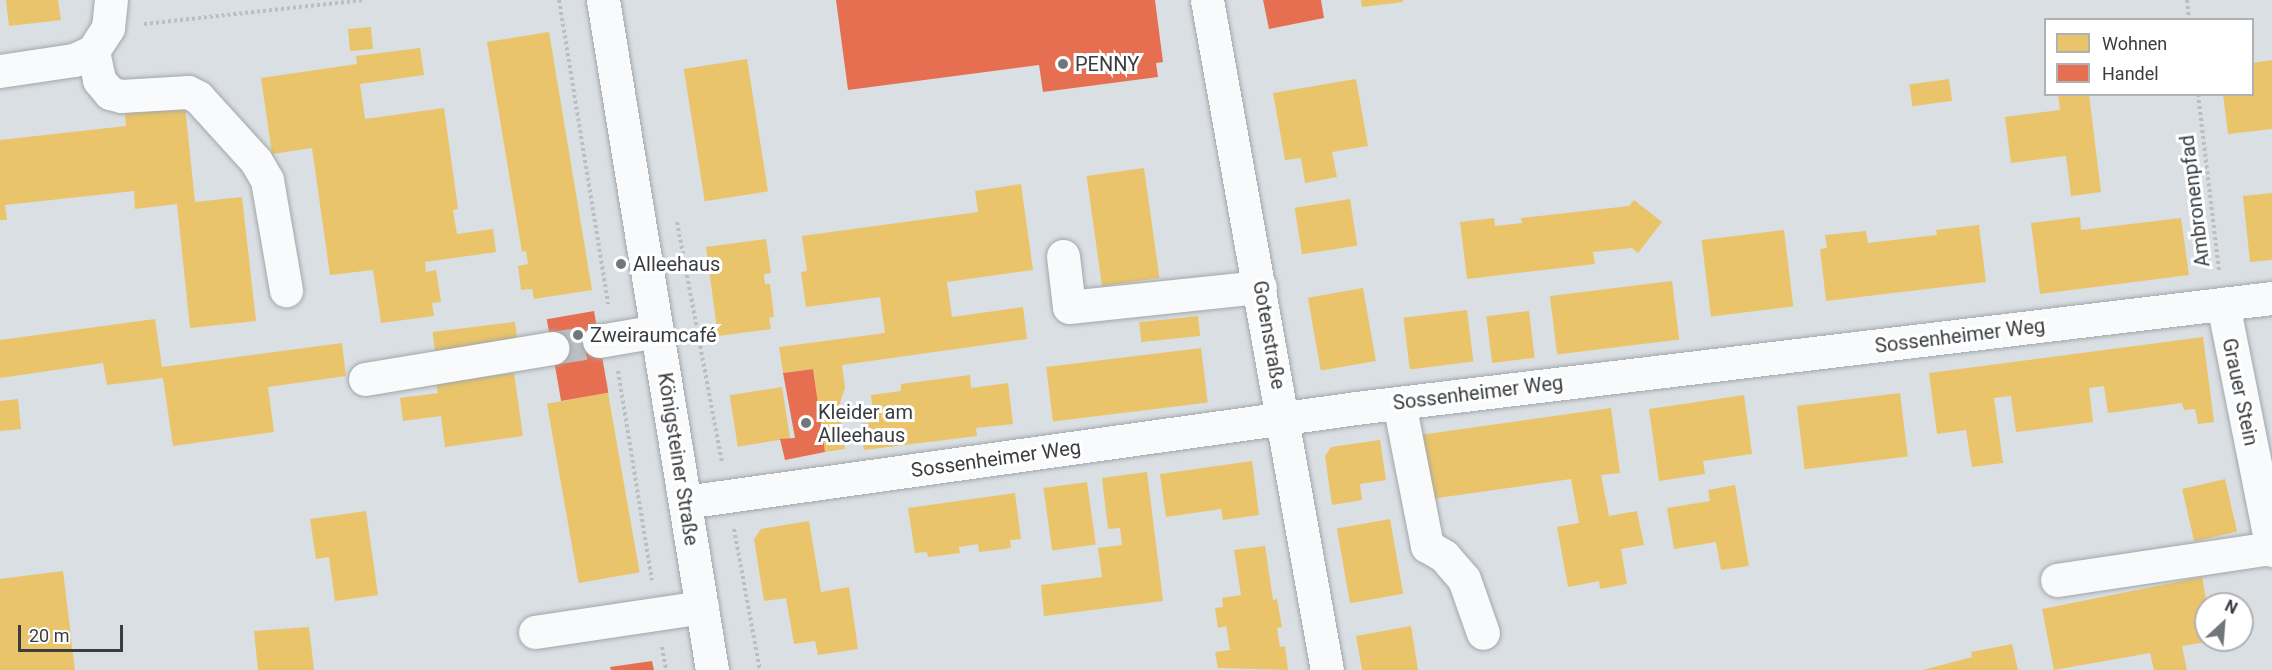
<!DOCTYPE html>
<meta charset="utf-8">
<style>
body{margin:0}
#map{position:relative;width:2272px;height:670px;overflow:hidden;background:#dadfe4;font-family:Roboto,sans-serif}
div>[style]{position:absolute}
.homes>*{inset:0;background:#e9c46a;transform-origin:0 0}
.shops>*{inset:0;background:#e76f51;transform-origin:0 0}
.minor-tunnel>*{height:33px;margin-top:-16.5px;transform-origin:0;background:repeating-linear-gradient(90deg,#babfc3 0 33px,transparent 0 49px)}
.path>*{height:4px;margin-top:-2px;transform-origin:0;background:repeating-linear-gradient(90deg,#bcbebf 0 3px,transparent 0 6px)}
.roads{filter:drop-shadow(0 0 2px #a2a6aa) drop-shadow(0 0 2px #a2a6aa)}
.minor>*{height:33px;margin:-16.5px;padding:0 16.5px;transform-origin:16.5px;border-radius:16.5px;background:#f9fafb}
.major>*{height:33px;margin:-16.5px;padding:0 16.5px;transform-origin:16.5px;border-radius:16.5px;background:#f9fafb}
.dots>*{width:16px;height:16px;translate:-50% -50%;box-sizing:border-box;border:3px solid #fff;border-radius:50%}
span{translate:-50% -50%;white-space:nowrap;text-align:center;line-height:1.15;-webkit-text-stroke:6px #fff;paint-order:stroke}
.poi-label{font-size:20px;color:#393d40}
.left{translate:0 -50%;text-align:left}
.street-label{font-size:20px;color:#393d40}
.legend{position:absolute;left:2044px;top:18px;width:210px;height:78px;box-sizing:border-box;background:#fff;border:2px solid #b0b1b3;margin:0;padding:8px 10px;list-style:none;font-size:18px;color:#393d40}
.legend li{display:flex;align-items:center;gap:12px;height:30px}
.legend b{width:30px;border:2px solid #b0b1b3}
.north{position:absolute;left:2194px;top:592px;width:60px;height:60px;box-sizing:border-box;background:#fff;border:2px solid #b0b1b3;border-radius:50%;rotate:26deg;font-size:16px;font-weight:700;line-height:24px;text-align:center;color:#393d40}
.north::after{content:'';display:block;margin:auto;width:21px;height:27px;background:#717679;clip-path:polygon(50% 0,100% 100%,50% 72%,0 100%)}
.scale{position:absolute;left:18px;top:625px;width:105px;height:27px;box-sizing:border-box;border:3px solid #393d40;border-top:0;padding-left:8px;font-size:18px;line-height:21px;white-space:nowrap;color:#393d40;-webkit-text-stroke:4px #fff;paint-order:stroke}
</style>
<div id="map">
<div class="homes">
<i style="clip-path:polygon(6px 0,58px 0,61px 20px,9px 26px)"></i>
<i style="clip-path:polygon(1361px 0,1403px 0,1403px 2px,1362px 7px)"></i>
<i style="left:371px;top:27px;width:22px;height:23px;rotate:85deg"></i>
<i style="clip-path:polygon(549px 32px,592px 290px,534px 299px,532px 289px,521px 290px,518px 266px,528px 264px,526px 251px,522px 252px,487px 42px)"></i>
<i style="clip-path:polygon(420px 48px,424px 75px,360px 84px,365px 119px,444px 108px,458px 209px,453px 210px,457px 234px,493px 229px,496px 252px,425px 262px,426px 272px,436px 270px,441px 302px,432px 303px,434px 316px,381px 323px,373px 270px,330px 275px,312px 148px,272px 154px,261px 78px,357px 64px,356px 56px)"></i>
<i style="left:747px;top:59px;width:134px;height:64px;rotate:81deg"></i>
<i style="clip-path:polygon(2272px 60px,2272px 129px,2228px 134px,2223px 94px,2252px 94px,2252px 63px)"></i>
<i style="clip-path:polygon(1356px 79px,1368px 146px,1332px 152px,1337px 177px,1305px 183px,1301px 158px,1285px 160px,1273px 93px)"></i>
<i style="left:1949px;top:79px;width:22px;height:40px;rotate:82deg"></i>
<i style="clip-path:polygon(2058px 94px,2089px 94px,2101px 192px,2071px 196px,2066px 156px,2011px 163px,2005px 117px,2060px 110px)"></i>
<i style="clip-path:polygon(185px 106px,195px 202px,242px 197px,256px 321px,190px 328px,177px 204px,135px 209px,134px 191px,5px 205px,7px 220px,0 220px,0 140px,126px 126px,125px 113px)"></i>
<i style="left:1144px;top:168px;width:111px;height:58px;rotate:82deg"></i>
<i style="clip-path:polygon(1021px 184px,1033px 270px,947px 282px,952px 317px,1023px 307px,1027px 339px,842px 365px,845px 388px,839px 406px,845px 449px,825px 452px,813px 369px,783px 373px,779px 347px,885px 333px,880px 297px,806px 307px,801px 272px,807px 271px,802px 236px,978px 212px,975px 191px)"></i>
<i style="clip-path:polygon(2272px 193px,2272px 260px,2250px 262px,2243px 196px)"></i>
<i style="left:1350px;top:199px;width:47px;height:56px;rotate:81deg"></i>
<i style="clip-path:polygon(1634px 200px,1662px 222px,1638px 253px,1632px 248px,1593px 252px,1595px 264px,1467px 279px,1460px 222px,1494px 218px,1495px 226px,1522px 223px,1521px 218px,1629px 206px)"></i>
<i style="clip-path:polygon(2080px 217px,2081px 230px,2181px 218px,2189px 275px,2040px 294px,2031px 223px)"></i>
<i style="clip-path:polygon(1979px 225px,1986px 282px,1826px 301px,1820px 249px,1827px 248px,1825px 235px,1866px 231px,1868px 243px,1937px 235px,1936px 230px)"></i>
<i style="left:1784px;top:230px;width:77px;height:83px;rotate:83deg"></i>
<i style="clip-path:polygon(766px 239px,771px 273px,764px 274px,765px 284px,770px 284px,774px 317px,769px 318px,771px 329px,718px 336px,706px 247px)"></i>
<i style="left:1672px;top:281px;width:59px;height:123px;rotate:83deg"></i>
<i style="left:1363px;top:288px;width:74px;height:56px;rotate:80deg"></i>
<i style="left:1467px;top:310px;width:52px;height:64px;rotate:83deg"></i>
<i style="left:1529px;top:311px;width:47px;height:43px;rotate:83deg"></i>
<i style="left:1198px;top:316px;width:20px;height:59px;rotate:84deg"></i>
<i style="clip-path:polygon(155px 319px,162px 367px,342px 343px,346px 376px,268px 387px,274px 432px,173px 446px,163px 378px,107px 385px,103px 363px,0 378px,0 340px)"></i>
<i style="left:515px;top:322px;width:23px;height:83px;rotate:83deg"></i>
<i style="clip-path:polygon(2203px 337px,2214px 422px,2198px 424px,2195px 409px,2184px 410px,2182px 403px,2108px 413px,2104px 386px,2089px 388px,2093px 422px,2016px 432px,2011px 396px,1994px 398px,2003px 463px,1972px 467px,1966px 430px,1937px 434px,1929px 373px)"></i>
<i style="left:1201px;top:348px;width:55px;height:156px;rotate:83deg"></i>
<i style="clip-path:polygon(514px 373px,523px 436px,445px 447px,441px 416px,403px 421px,400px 398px,438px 393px,436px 384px)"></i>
<i style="clip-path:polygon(970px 375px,971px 388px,1008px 383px,1013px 424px,976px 428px,977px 436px,864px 450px,860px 424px,874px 422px,871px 395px,901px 391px,901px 384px)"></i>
<i style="left:782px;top:387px;width:52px;height:53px;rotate:81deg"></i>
<i style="left:608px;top:393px;width:182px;height:62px;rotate:80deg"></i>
<i style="left:1900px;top:393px;width:64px;height:104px;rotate:83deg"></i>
<i style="clip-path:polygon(1744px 395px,1752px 454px,1703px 461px,1705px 474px,1659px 481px,1649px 409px)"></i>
<i style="clip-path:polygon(18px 399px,21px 429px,0 431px,0 401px)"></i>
<i style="clip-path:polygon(1611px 408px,1620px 473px,1601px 475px,1609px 516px,1637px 511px,1644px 545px,1621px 549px,1627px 584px,1600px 589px,1599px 581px,1568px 587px,1557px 527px,1579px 523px,1571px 479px,1423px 500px,1413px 436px)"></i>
<i style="clip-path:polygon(1380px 440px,1386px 480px,1360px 484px,1362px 500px,1332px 505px,1325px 456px,1331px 447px)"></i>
<i style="clip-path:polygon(1252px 461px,1259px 515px,1223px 520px,1221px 509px,1166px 517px,1160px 474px)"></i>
<i style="clip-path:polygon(1147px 472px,1163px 601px,1044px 616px,1041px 585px,1102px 577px,1098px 548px,1122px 545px,1120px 528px,1108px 529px,1102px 478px)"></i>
<i style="left:2225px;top:479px;width:54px;height:44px;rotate:77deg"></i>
<i style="left:1087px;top:482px;width:63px;height:44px;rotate:82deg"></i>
<i style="clip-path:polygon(1735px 485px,1749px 566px,1721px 570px,1716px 542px,1674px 549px,1667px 508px,1710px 501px,1708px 490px)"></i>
<i style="clip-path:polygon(1015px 493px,1021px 539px,1010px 540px,1011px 548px,979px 552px,978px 544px,959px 547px,960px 553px,928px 557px,927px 552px,915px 553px,908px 508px)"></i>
<i style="clip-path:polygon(366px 511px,378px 595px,335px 601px,329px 557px,316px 559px,310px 519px)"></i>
<i style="left:1390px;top:519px;width:76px;height:54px;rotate:80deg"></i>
<i style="clip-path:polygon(809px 521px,821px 592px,849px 587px,858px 649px,818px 655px,815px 641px,794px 644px,786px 598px,764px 601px,754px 539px,761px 529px)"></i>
<i style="clip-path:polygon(1265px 546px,1273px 600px,1277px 599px,1282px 627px,1277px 628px,1280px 647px,1285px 646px,1288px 670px,1218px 668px,1215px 652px,1230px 650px,1226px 626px,1218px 628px,1215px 608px,1223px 607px,1222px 598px,1241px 595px,1234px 550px)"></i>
<i style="clip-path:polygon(63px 571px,75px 670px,0 670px,0 579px)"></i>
<i style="clip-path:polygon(2202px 577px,2207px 604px,2206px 642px,2182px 646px,2187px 670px,2154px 670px,2150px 653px,2054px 670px,2042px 609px)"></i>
<i style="clip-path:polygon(1411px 626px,1418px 670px,1362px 670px,1356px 636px)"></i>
<i style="clip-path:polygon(309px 627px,314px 670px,258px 670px,254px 631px)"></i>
<i style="clip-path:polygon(2012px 644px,2018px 670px,1923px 670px,1972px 657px,1971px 652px)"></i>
</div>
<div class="shops">
<i style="clip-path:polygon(836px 0,1155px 0,1163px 62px,1156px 63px,1158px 77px,1043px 92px,1039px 65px,848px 90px)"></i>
<i style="clip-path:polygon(1263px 0,1321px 0,1324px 18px,1269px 29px)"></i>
<i style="left:594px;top:311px;width:83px;height:48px;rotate:80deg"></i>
<i style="clip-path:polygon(813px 369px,825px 452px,785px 460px,780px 439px,795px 438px,783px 373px)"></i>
<i style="clip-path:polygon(652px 661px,654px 670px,611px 670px,610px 667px)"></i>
</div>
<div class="minor-tunnel">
<i style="left:552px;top:348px;width:48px;rotate:-8.5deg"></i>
</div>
<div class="path">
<i style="left:559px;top:0;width:308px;rotate:80.8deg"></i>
<i style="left:2187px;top:0;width:20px;rotate:84deg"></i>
<i style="left:144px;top:24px;width:221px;rotate:-6.2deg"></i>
<i style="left:2198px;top:94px;width:178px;rotate:83.2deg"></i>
<i style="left:677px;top:222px;width:244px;rotate:79.4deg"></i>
<i style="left:618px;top:371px;width:212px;rotate:80.8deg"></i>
<i style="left:734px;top:529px;width:143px;rotate:79.6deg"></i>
<i style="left:662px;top:647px;width:23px;rotate:80deg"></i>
</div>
<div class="roads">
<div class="minor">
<i style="left:93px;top:51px;width:30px;rotate:78deg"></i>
<i style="left:99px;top:80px;width:17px;rotate:50deg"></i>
<i style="left:110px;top:93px;width:11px;rotate:15deg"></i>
<i style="left:121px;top:96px;width:67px;rotate:-3.4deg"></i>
<i style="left:188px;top:92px;width:11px;rotate:27deg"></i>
<i style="left:198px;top:97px;width:86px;rotate:47.8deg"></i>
<i style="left:256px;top:161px;width:22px;rotate:60deg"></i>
<i style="left:267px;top:180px;width:112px;rotate:80.2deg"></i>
<i style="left:0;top:71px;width:75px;rotate:-8.5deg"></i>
<i style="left:74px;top:60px;width:21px;rotate:-25deg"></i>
<i style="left:93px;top:51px;width:27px;rotate:-57deg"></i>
<i style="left:108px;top:28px;width:28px;rotate:-84deg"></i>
<i style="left:1063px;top:256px;width:51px;rotate:83.3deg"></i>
<i style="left:1069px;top:307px;width:192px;rotate:-6deg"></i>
<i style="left:2223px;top:304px;width:251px;rotate:78.7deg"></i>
<i style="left:599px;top:341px;width:59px;rotate:-9.8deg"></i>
<i style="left:365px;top:379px;width:190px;rotate:-9.4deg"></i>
<i style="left:1399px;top:403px;width:146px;rotate:78.9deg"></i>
<i style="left:1427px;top:546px;width:20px;rotate:30deg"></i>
<i style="left:1444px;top:556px;width:30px;rotate:49deg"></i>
<i style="left:1464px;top:579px;width:57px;rotate:70.6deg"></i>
<i style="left:685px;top:502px;width:678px;rotate:-7.97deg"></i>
<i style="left:1356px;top:408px;width:923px;rotate:-6.85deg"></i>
<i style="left:2057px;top:580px;width:217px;rotate:-8.5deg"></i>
<i style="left:535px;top:632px;width:169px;rotate:-8.5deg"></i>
</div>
<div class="major">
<i style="left:603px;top:0;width:679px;rotate:80.76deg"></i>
<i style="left:1207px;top:0;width:681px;rotate:79.85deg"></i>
</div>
</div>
<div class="dots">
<i style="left:1063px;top:64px;background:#717679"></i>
<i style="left:621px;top:264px;background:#717679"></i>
<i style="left:578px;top:335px;background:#717679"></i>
<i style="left:806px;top:423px;background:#717679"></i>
</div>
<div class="poi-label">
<span class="left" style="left:1075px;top:64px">PENNY</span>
<span class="left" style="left:633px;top:264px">Alleehaus</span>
<span class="left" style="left:590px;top:335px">Zweiraumcafé</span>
<span class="left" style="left:818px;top:424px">Kleider am<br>Alleehaus</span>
</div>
<div class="street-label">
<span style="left:2195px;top:201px;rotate:-97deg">Ambronenpfad</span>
<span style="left:1269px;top:335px;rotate:80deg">Gotenstraße</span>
<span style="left:1960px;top:336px;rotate:-7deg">Sossenheimer Weg</span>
<span style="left:2240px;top:392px;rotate:78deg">Grauer Stein</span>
<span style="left:1478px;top:393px;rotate:-7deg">Sossenheimer Weg</span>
<span style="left:678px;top:459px;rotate:81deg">Königsteiner Straße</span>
<span style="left:996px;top:459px;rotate:-8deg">Sossenheimer Weg</span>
</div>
<ul class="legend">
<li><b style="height:16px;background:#e9c46a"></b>Wohnen</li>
<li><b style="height:16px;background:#e76f51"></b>Handel</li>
</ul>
<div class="north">N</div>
<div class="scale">20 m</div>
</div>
